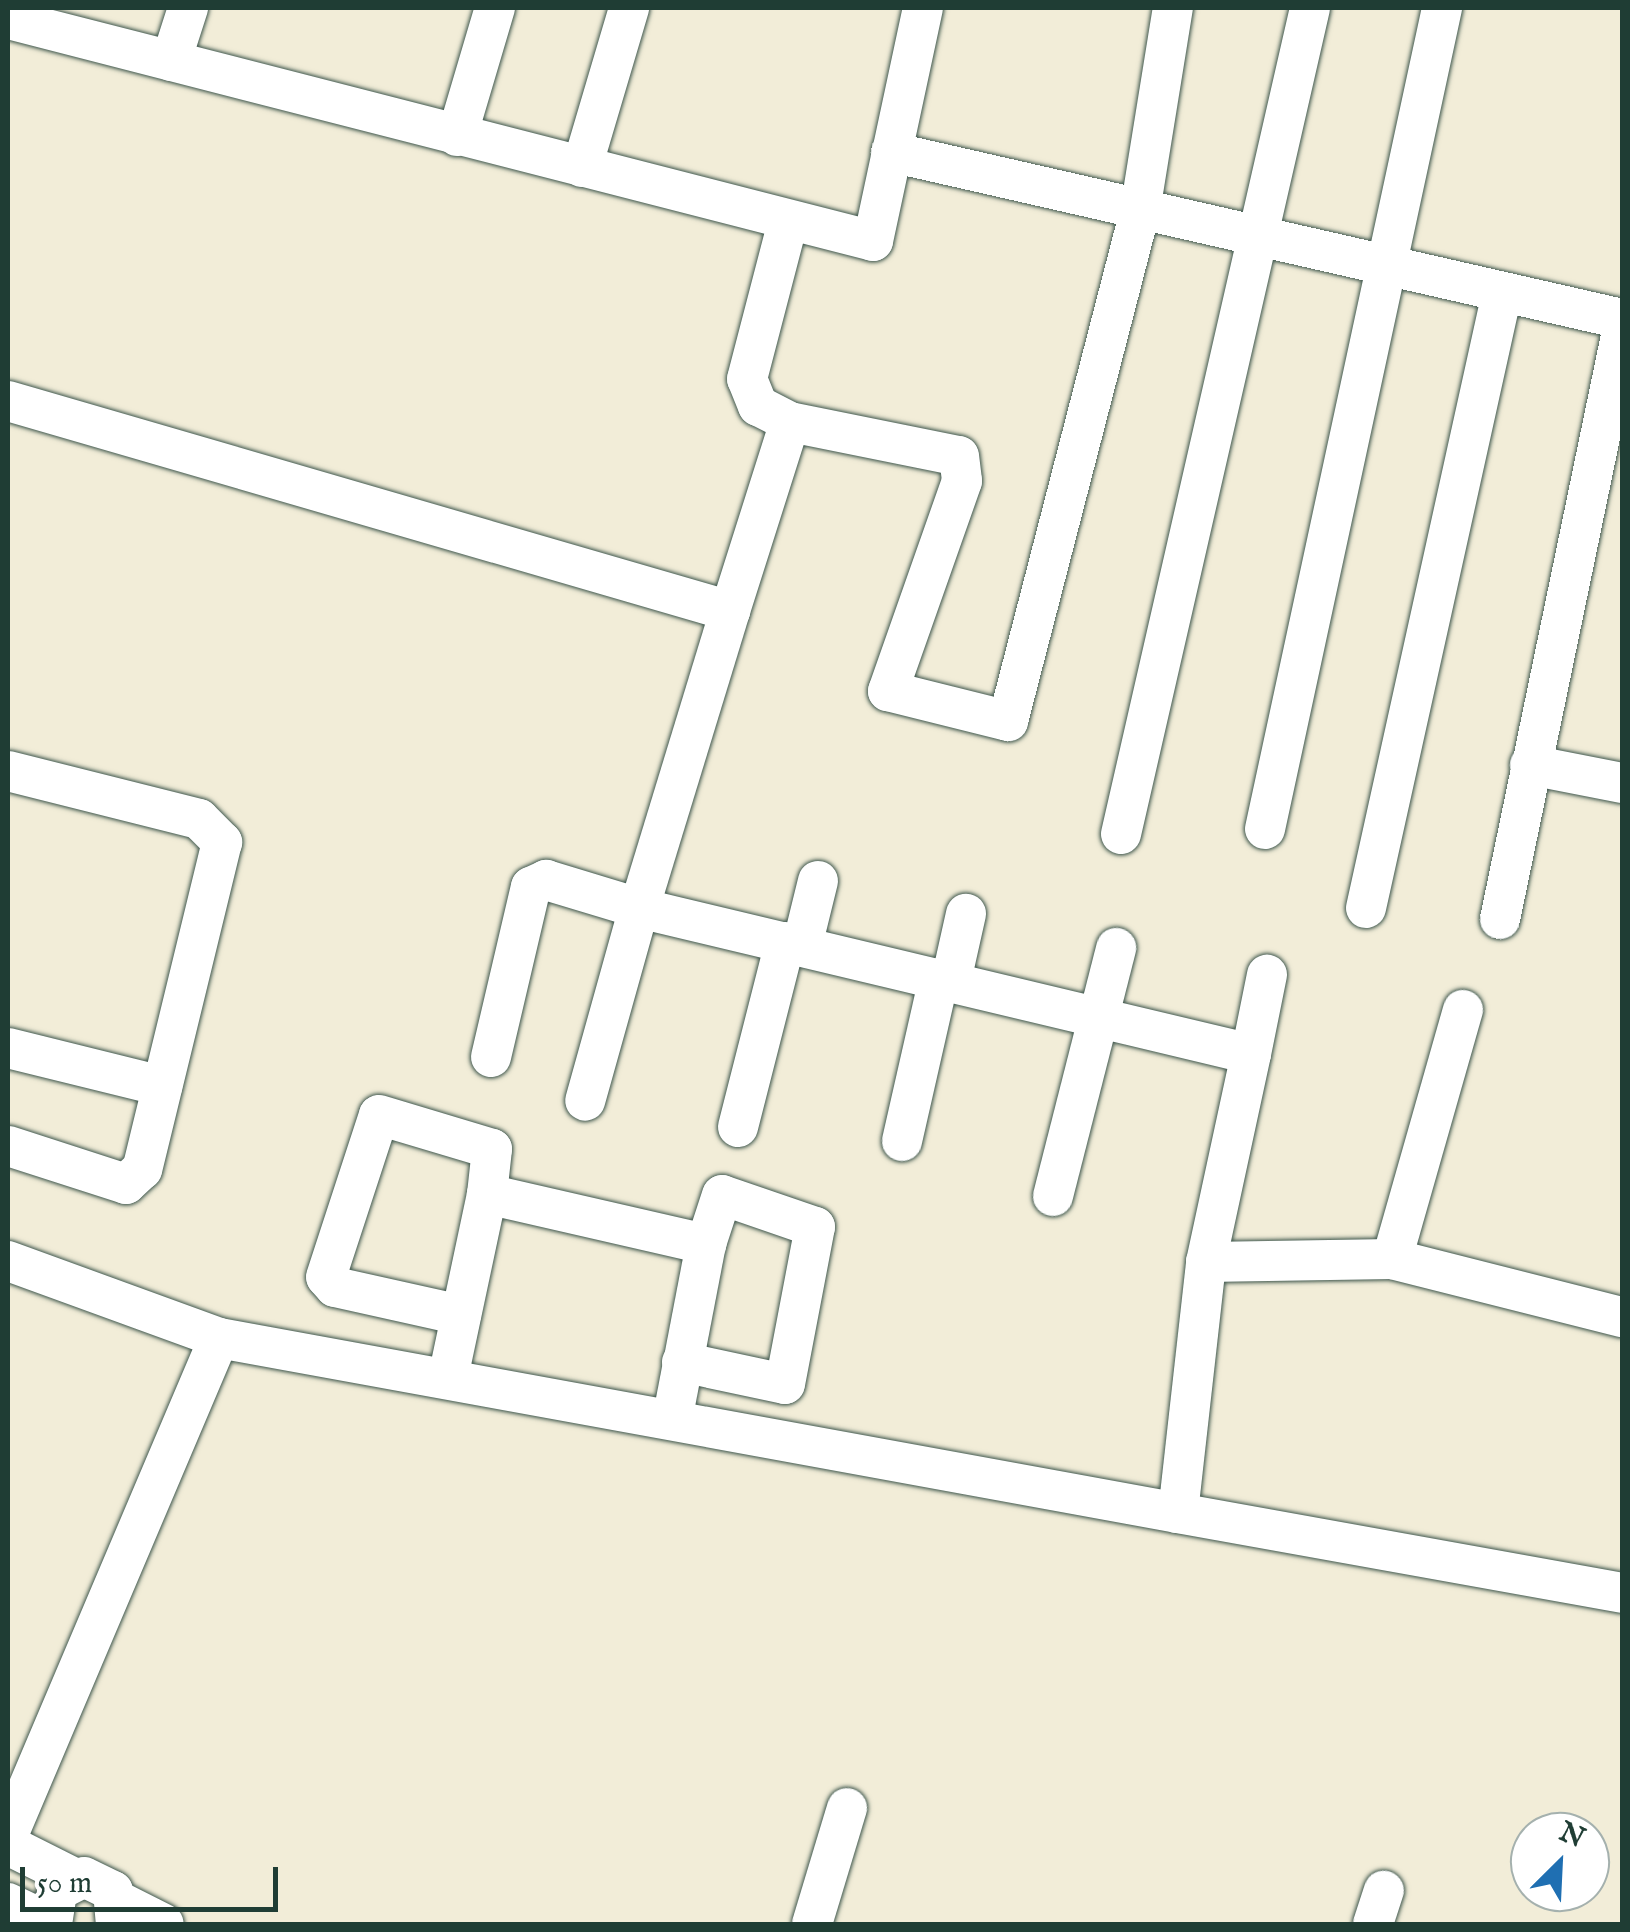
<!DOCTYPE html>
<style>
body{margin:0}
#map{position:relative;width:1630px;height:1932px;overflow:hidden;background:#f2edd8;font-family:"IM FELL English",serif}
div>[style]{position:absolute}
.roads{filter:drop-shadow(0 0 2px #3f574d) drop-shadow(0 0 2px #3f574d)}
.minor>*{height:40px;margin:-20px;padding:0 20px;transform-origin:20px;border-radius:20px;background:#fff}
span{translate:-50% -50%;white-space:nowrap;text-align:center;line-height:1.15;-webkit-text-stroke:9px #fff;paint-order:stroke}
.frame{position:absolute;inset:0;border:10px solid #1f3d34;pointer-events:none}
.north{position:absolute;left:1510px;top:1812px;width:100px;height:100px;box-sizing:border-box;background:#fff;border:2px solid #a5b1ae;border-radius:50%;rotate:24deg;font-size:28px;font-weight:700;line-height:40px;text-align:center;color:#1f3d34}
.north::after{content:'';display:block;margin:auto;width:35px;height:45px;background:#1f6fb2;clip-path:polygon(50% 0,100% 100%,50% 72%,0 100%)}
.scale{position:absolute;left:20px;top:1867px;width:258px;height:45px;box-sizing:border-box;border:5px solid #1f3d34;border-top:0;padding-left:12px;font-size:30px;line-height:35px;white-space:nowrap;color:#1f3d34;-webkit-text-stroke:8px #fff;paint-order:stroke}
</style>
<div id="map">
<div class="roads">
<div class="minor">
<i style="left:8px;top:19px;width:893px;rotate:14.39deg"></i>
<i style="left:873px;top:241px;width:238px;rotate:-77.9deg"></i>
<i style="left:171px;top:61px;width:56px;rotate:-72.2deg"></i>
<i style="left:457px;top:136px;width:134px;rotate:-73.5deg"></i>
<i style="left:891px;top:152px;width:750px;rotate:12.87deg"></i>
<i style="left:582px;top:167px;width:166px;rotate:-73.5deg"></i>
<i style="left:8px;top:401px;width:752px;rotate:16.22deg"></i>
<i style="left:730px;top:611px;width:198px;rotate:-72.4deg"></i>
<i style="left:790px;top:422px;width:36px;rotate:-153deg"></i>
<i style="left:758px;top:406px;width:29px;rotate:-112deg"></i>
<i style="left:747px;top:379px;width:162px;rotate:-75.4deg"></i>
<i style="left:790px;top:422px;width:172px;rotate:11.4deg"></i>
<i style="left:959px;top:456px;width:25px;rotate:83deg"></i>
<i style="left:962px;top:481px;width:223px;rotate:109.4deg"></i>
<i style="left:888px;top:691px;width:124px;rotate:14deg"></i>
<i style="left:1008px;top:721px;width:527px;rotate:-75.49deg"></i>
<i style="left:1140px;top:211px;width:206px;rotate:-80.8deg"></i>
<i style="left:730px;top:611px;width:311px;rotate:107deg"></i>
<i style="left:639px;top:908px;width:629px;rotate:13.42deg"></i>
<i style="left:1251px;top:1054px;width:213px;rotate:102.2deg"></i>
<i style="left:1530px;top:765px;width:94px;rotate:11.1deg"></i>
<i style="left:8px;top:771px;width:197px;rotate:14.1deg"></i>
<i style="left:199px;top:819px;width:33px;rotate:45deg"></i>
<i style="left:222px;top:842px;width:337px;rotate:103.7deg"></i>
<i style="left:142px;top:1169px;width:22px;rotate:137deg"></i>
<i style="left:126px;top:1184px;width:124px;rotate:-162.1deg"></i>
<i style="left:1265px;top:829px;width:840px;rotate:-77.83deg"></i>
<i style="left:1121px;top:834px;width:847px;rotate:-77.11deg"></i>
<i style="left:1366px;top:908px;width:630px;rotate:-77.53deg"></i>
<i style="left:1500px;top:919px;width:601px;rotate:-78.28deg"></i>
<i style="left:802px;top:946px;width:67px;rotate:-76.2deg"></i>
<i style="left:951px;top:981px;width:69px;rotate:-77.4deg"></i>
<i style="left:8px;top:1048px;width:159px;rotate:13.9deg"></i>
<i style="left:1251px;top:1054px;width:81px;rotate:-78.6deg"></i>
<i style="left:491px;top:1057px;width:175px;rotate:-76.8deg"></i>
<i style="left:531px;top:887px;width:17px;rotate:-25deg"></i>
<i style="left:546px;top:880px;width:97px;rotate:16.8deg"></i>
<i style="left:639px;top:908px;width:200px;rotate:105.6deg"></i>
<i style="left:738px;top:1127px;width:191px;rotate:-75.7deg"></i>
<i style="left:902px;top:1141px;width:167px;rotate:-77.2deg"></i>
<i style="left:1053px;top:1196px;width:256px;rotate:-75.7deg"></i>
<i style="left:1392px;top:1259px;width:259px;rotate:-74.1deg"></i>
<i style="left:8px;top:1261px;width:225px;rotate:20deg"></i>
<i style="left:219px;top:1338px;width:540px;rotate:113deg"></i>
<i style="left:461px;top:1315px;width:129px;rotate:-167.5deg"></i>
<i style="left:335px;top:1287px;width:13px;rotate:-132deg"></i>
<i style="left:326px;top:1277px;width:170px;rotate:-71.9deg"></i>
<i style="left:379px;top:1115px;width:118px;rotate:16.7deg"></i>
<i style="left:492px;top:1149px;width:45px;rotate:96.3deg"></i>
<i style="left:219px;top:1338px;width:975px;rotate:10.34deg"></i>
<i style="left:1178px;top:1513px;width:253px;rotate:-83.6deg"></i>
<i style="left:1206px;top:1262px;width:186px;rotate:-0.9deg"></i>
<i style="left:1392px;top:1259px;width:237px;rotate:14.2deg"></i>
<i style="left:682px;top:1362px;width:105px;rotate:12.1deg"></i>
<i style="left:785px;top:1384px;width:160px;rotate:-79.2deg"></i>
<i style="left:815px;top:1227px;width:98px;rotate:-161deg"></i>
<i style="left:722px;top:1195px;width:52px;rotate:108.1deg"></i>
<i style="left:449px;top:1373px;width:183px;rotate:-78deg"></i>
<i style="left:487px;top:1194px;width:225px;rotate:12.9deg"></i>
<i style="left:706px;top:1244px;width:175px;rotate:100.9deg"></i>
<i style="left:1178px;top:1513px;width:451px;rotate:10.2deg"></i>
<i style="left:8px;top:1845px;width:74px;rotate:26.6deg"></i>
<i style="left:118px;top:1901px;width:51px;rotate:26.6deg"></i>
<i style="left:8px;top:1903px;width:49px;rotate:25.5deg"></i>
<i style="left:52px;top:1924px;width:33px;rotate:-81deg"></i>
<i style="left:57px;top:1891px;width:30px;rotate:-27deg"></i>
<i style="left:84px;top:1877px;width:32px;rotate:26deg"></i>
<i style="left:113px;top:1891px;width:33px;rotate:85deg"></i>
<i style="left:812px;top:1924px;width:121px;rotate:-73.2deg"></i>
<i style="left:1373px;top:1924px;width:35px;rotate:-72deg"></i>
</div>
</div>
<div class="frame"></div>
<div class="north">N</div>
<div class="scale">50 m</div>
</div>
